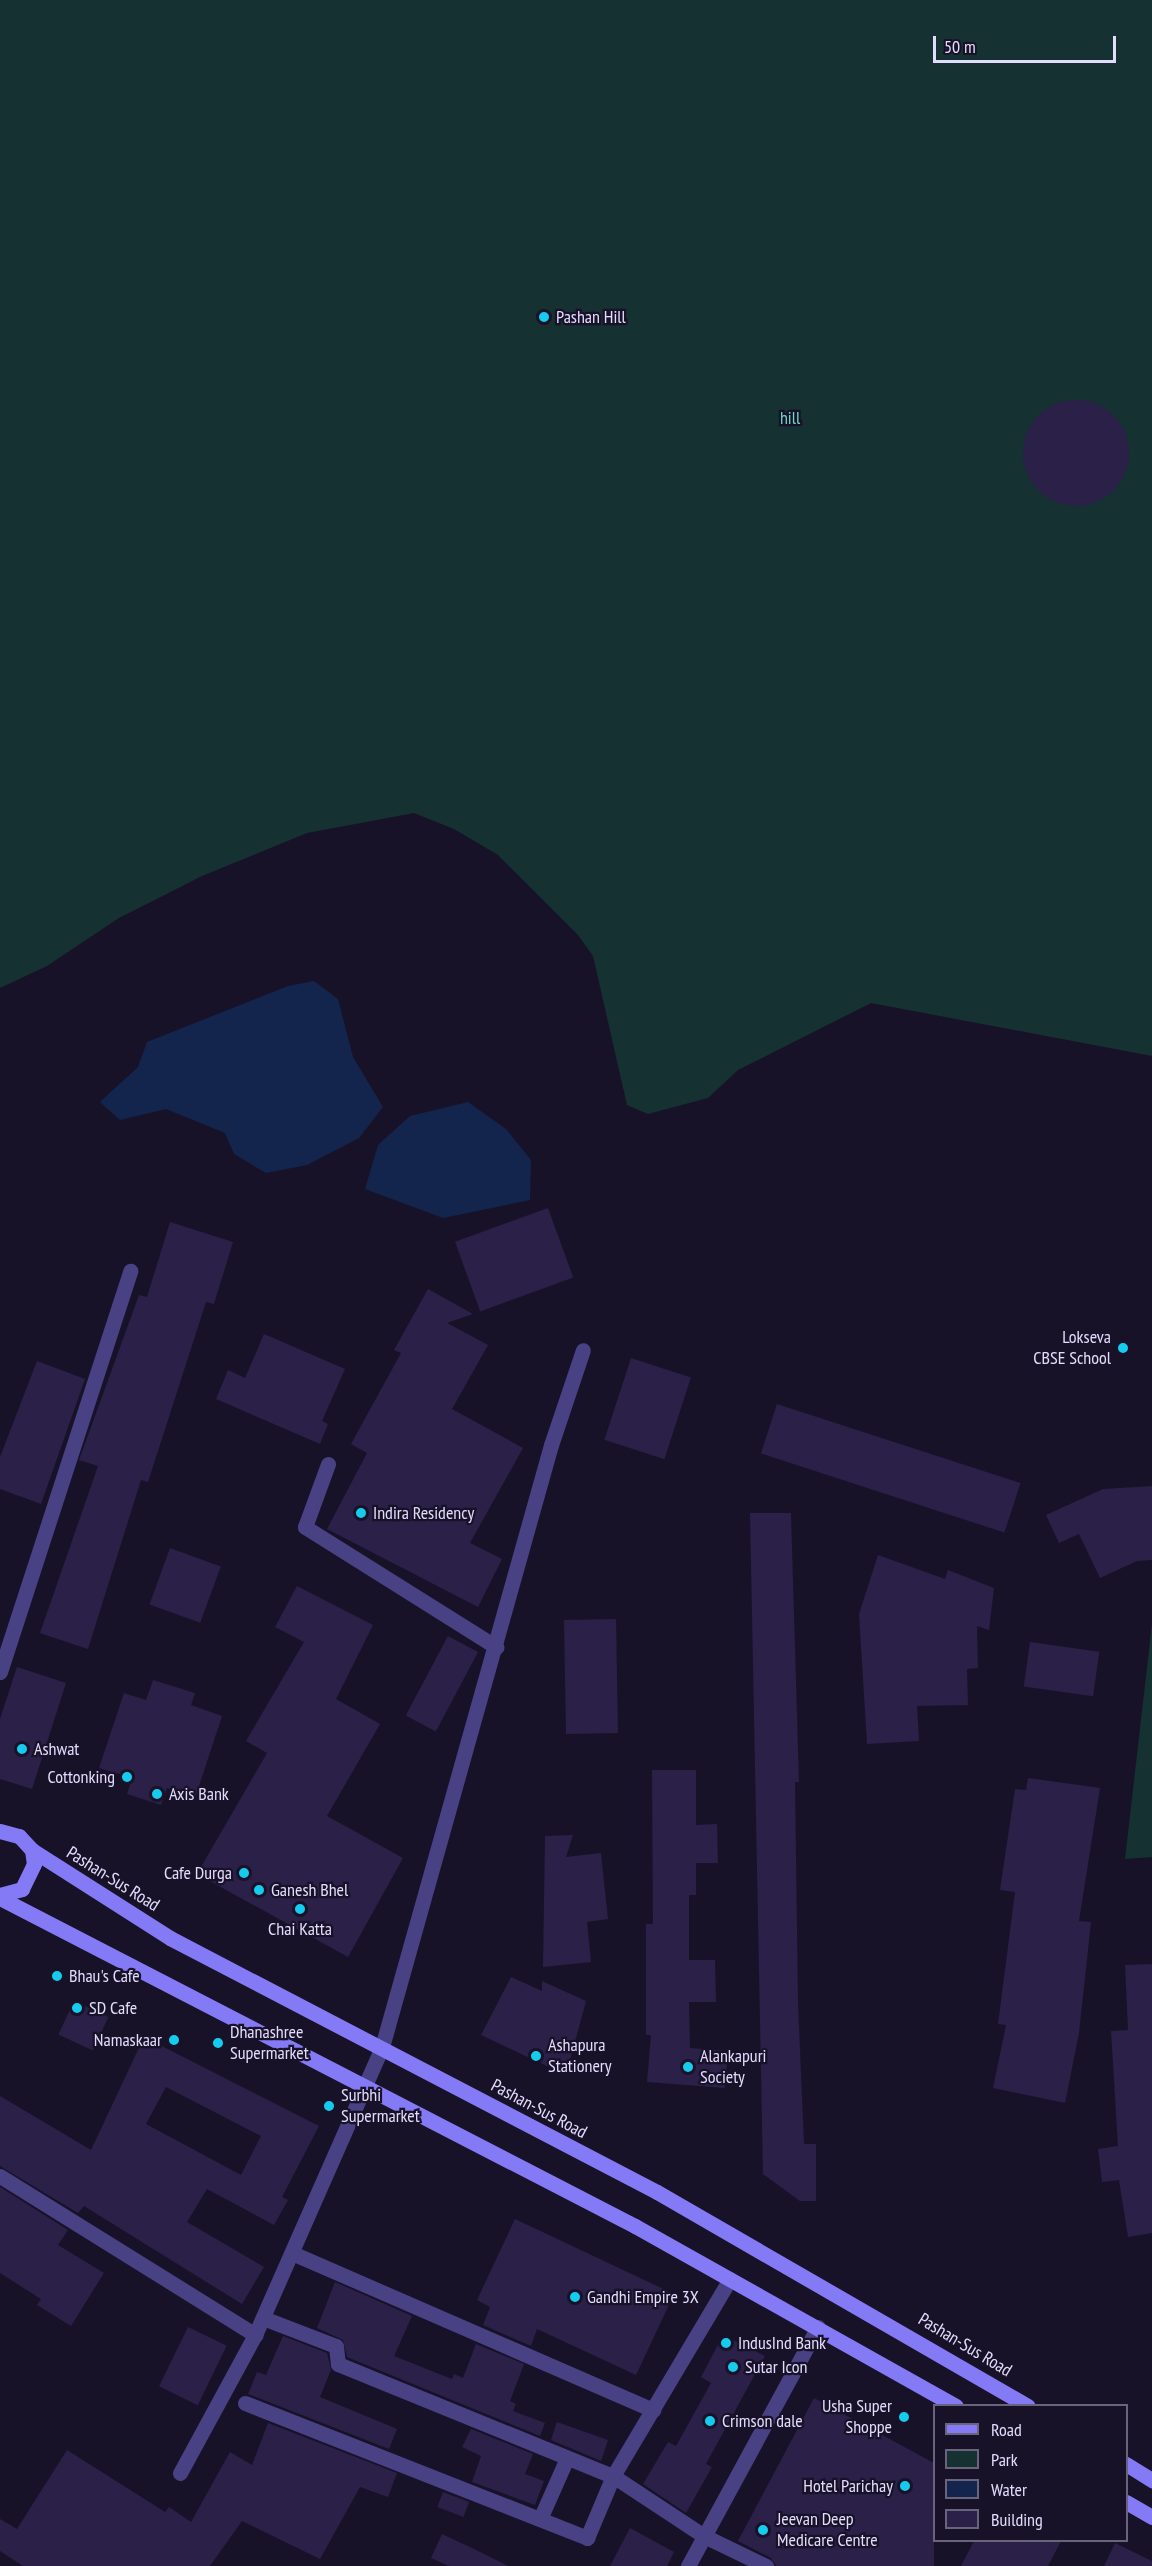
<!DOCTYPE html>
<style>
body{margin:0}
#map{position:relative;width:1152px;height:2566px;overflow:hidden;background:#181229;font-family:"PT Sans Narrow",sans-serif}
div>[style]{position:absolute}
.green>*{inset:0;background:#163132}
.water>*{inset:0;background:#13254c}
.building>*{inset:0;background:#2a2048;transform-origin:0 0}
.round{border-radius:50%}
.minor>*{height:15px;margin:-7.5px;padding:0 7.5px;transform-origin:7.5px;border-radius:7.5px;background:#484184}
.secondary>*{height:15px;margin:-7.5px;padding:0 7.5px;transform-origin:7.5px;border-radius:7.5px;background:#857af6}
.dots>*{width:16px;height:16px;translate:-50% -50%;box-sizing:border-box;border:3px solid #181229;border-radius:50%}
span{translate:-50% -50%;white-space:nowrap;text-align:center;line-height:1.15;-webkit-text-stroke:4.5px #181229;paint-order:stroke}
.poi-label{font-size:18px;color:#e2dcfd}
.left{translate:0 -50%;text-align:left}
.right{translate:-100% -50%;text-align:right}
.park-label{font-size:18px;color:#6cd9c4}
.street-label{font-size:18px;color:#e2dcfd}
.legend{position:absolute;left:933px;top:2404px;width:195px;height:138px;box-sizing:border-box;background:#181229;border:2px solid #69637e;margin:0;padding:8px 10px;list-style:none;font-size:18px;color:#e2dcfd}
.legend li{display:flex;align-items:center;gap:12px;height:30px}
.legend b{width:30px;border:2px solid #69637e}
.scale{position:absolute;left:933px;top:36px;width:183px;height:27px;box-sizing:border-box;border:3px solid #e2dcfd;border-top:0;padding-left:8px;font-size:18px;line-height:21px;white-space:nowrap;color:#e2dcfd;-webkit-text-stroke:4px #181229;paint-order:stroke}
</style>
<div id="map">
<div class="green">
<i style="clip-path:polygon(0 0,1152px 0,1152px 1056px,871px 1003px,738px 1070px,708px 1098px,648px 1114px,627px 1105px,593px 956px,578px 935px,498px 855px,454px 829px,414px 813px,307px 833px,202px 876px,119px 918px,47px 966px,0 988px)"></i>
<i style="clip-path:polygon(1152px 1624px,1152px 1857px,1125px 1859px)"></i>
</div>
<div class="water">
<i style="clip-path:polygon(314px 981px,338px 999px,353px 1057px,383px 1107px,359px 1138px,307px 1165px,266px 1173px,234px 1154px,225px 1133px,166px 1109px,120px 1120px,100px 1102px,138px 1067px,147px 1042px,288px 986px)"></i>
<i style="clip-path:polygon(468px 1102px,506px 1129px,531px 1160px,530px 1200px,443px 1218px,365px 1189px,378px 1145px,410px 1116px)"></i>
</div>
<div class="building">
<i class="round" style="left:1023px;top:400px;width:106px;height:106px"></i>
<i style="left:548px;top:1208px;width:74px;height:99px;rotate:70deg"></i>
<i style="clip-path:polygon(170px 1222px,233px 1242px,214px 1304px,206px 1302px,148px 1482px,141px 1480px,88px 1649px,40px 1633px,98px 1466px,79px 1460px,139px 1295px,147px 1297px)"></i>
<i style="clip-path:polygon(428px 1289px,473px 1314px,447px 1323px,488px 1345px,452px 1409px,523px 1448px,470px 1543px,502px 1559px,478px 1607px,327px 1529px,367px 1453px,351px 1444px,401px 1353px,394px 1350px)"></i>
<i style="clip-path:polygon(264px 1334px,345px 1369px,322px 1421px,328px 1424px,320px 1444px,216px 1399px,228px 1370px,245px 1378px)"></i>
<i style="left:631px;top:1358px;width:63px;height:86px;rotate:18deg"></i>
<i style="clip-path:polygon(37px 1361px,85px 1379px,41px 1504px,0 1489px,0 1457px)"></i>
<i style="left:777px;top:1404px;width:256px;height:52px;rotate:18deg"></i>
<i style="clip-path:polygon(1152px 1486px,1152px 1560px,1137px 1561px,1100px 1578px,1079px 1534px,1059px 1543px,1046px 1515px,1103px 1489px)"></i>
<i style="clip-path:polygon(750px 1513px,791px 1513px,799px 1782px,795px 1782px,798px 2002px,804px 2144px,816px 2144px,816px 2201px,800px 2201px,763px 2174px)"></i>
<i style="left:170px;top:1548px;width:54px;height:60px;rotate:20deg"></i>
<i style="clip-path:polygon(878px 1555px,945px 1579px,948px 1570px,994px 1588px,989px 1630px,977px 1626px,978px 1668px,967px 1669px,968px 1705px,917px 1706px,919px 1741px,867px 1744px,859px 1614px)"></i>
<i style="clip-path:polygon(297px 1586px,373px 1625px,336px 1699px,380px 1724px,327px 1816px,403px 1858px,348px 1957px,197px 1874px,267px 1753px,246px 1741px,304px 1642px,275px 1627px)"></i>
<i style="left:616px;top:1619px;width:114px;height:52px;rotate:89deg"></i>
<i style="left:448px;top:1636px;width:34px;height:90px;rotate:28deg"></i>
<i style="left:1030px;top:1642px;width:70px;height:45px;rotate:8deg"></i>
<i style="clip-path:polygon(17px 1667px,66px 1683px,32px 1789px,0 1779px,0 1719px)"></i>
<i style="clip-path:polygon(153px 1680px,195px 1693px,191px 1705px,222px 1716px,195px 1798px,167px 1788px,161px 1805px,127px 1794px,132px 1778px,99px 1768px,124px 1693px,146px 1700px)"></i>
<i style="clip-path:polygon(652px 1770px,696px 1770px,696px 1825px,717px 1824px,718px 1863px,696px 1863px,696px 1895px,689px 1895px,689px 1960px,715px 1960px,716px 2002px,689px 2002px,690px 2048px,728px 2051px,725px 2088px,647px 2082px,651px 2035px,646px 2035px,646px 1924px,653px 1924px)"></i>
<i style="clip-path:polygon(1028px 1778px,1100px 1788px,1079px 1921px,1091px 1922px,1079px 2033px,1065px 2103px,993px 2088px,1006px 2025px,998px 2024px,1015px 1892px,1000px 1890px,1015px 1789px,1026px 1790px)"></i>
<i style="clip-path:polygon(573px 1835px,566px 1857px,601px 1853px,608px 1919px,587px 1922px,591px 1962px,543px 1967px,545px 1836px)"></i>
<i style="clip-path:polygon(1152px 1964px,1152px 2233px,1128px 2237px,1119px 2180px,1102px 2182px,1098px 2149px,1118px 2146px,1111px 2031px,1128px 2030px,1125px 1965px)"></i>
<i style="clip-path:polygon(511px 1977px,542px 1991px,542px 1981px,586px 2001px,566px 2075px,481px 2035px)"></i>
<i style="left:74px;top:2001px;width:38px;height:37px;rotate:25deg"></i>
<i style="clip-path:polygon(evenodd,144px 2037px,319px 2126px,282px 2197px,288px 2200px,274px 2225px,207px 2189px,187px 2222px,264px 2267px,242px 2304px,84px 2206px,78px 2213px,0 2166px,0 2096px,91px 2150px,144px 2037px,166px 2087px,261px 2136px,241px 2175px,146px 2124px,166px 2087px)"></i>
<i style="clip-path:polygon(0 2187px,68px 2230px,58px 2245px,104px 2273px,71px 2326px,37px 2305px,41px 2299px,0 2273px)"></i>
<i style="clip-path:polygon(515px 2219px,674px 2294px,636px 2375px,537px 2329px,531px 2346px,483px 2325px,490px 2307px,477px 2300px)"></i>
<i style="clip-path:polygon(335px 2282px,412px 2316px,394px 2356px,452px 2379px,454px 2374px,463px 2378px,476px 2344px,524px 2364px,510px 2401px,516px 2404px,513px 2411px,545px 2423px,540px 2436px,347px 2357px,343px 2340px,317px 2328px)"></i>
<i style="left:188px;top:2327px;width:43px;height:66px;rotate:26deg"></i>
<i style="clip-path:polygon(723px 2335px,765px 2356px,706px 2464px,712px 2467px,686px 2513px,643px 2484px,668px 2442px,676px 2446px,711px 2383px,701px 2377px)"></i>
<i style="clip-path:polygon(283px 2336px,327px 2353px,331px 2370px,320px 2397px,397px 2429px,389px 2449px,248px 2394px,257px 2372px,266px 2375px)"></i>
<i style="clip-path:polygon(814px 2398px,934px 2463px,934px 2566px,776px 2566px,771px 2558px,738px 2541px)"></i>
<i style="clip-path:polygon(557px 2422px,608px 2440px,601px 2461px,551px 2440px)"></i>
<i style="clip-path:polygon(268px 2423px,397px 2473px,388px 2497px,360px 2487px,320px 2559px,242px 2521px,210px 2566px,23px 2566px,0 2551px,0 2519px,17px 2529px,67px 2450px,165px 2512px,169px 2507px,191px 2522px,230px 2452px,252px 2465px)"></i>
<i style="clip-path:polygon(471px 2429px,533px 2454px,525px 2474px,544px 2481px,535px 2505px,472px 2482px,481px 2456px,462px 2447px)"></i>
<i style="left:443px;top:2492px;width:28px;height:16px;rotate:21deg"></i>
<i style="clip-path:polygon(630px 2528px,674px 2552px,667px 2566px,610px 2566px)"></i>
<i style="clip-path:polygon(442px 2534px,474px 2549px,508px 2566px,449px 2566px,431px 2558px)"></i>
<i style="clip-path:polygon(974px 2541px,1061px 2541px,1048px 2566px,961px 2566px)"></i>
<i style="clip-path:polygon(1115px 2543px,1152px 2561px,1152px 2566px,1104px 2566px)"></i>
</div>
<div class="minor">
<i style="left:328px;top:1464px;width:67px;rotate:110.1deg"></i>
<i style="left:305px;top:1527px;width:226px;rotate:32.1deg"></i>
<i style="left:0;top:1672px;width:422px;rotate:-72deg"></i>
<i style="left:0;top:2176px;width:301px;rotate:31.9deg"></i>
<i style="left:292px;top:2253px;width:394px;rotate:23.5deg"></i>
<i style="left:263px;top:2318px;width:78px;rotate:21deg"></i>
<i style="left:336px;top:2346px;width:18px;rotate:84deg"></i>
<i style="left:338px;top:2364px;width:297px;rotate:22.2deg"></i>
<i style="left:613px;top:2476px;width:109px;rotate:33.4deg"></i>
<i style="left:704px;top:2536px;width:69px;rotate:25.8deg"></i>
<i style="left:245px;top:2403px;width:368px;rotate:21.5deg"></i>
<i style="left:587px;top:2538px;width:67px;rotate:-67.2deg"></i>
<i style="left:613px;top:2476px;width:229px;rotate:-59.3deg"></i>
<i style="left:180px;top:2473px;width:157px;rotate:-61.5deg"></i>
<i style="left:255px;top:2335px;width:315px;rotate:-66.2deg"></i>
<i style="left:382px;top:2047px;width:625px;rotate:-74.32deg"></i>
<i style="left:551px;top:1445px;width:100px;rotate:-71.4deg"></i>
<i style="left:540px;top:2519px;width:67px;rotate:-66.1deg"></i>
<i style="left:688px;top:2566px;width:272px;rotate:-61.5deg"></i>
</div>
<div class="secondary">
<i style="left:0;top:1831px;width:20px;rotate:15deg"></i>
<i style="left:19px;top:1836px;width:19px;rotate:47deg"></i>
<i style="left:32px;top:1850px;width:14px;rotate:82deg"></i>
<i style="left:34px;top:1864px;width:28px;rotate:116deg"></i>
<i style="left:22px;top:1889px;width:23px;rotate:165deg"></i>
<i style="left:32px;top:1850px;width:164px;rotate:32.5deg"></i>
<i style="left:170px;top:1938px;width:549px;rotate:27.54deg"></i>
<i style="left:657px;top:2192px;width:428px;rotate:30deg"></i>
<i style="left:0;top:1898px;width:715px;rotate:27.32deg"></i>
<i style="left:635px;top:2226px;width:368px;rotate:29.3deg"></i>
<i style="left:1126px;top:2464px;width:31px;rotate:32deg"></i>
<i style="left:1126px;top:2502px;width:30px;rotate:30deg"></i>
</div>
<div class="dots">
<i style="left:544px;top:317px;background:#16ccee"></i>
<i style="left:1123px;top:1348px;background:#16ccee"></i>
<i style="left:361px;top:1513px;background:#16ccee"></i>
<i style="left:22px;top:1749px;background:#16ccee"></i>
<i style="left:127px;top:1777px;background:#16ccee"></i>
<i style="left:157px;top:1794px;background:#16ccee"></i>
<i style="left:244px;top:1873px;background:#16ccee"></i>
<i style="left:259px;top:1890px;background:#16ccee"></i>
<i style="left:300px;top:1909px;background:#16ccee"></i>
<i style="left:57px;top:1976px;background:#16ccee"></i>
<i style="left:77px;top:2008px;background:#16ccee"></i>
<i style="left:174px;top:2040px;background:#16ccee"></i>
<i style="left:218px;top:2043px;background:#16ccee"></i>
<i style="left:536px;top:2056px;background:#16ccee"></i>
<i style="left:688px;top:2067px;background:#16ccee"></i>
<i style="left:329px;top:2106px;background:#16ccee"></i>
<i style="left:575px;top:2297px;background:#16ccee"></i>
<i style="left:726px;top:2343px;background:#16ccee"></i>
<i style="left:733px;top:2367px;background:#16ccee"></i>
<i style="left:904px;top:2417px;background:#16ccee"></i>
<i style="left:710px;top:2421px;background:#16ccee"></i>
<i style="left:905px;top:2486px;background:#16ccee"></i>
<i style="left:763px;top:2530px;background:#16ccee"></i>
</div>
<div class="poi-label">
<span class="left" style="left:556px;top:317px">Pashan Hill</span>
<span class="right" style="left:1111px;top:1348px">Lokseva<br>CBSE School</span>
<span class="left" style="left:373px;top:1513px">Indira Residency</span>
<span class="left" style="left:34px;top:1749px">Ashwat</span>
<span class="right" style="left:115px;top:1777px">Cottonking</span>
<span class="left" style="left:169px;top:1794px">Axis Bank</span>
<span class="right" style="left:232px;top:1873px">Cafe Durga</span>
<span class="left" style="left:271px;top:1890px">Ganesh Bhel</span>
<span style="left:300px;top:1929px">Chai Katta</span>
<span class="left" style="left:69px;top:1976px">Bhau's Cafe</span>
<span class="left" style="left:89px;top:2008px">SD Cafe</span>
<span class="left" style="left:230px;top:2043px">Dhanashree<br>Supermarket</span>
<span class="right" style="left:162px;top:2040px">Namaskaar</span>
<span class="left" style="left:548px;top:2056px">Ashapura<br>Stationery</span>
<span class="left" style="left:700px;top:2067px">Alankapuri<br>Society</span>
<span class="left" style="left:341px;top:2106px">Surbhi<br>Supermarket</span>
<span class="left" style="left:587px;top:2297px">Gandhi Empire 3X</span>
<span class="left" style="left:738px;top:2343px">IndusInd Bank</span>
<span class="left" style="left:745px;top:2367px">Sutar Icon</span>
<span class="right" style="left:892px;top:2417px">Usha Super<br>Shoppe</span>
<span class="left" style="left:722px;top:2421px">Crimson dale</span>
<span class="right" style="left:893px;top:2486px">Hotel Parichay</span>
<span class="left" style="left:777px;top:2530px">Jeevan Deep<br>Medicare Centre</span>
</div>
<div class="park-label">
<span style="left:790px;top:418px">hill</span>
</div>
<div class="street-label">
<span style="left:113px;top:1879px;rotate:32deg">Pashan-Sus Road</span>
<span style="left:539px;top:2109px;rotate:28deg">Pashan-Sus Road</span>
<span style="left:965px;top:2345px;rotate:31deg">Pashan-Sus Road</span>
</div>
<ul class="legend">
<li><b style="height:8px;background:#857af6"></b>Road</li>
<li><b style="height:16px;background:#163132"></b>Park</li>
<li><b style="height:16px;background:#13254c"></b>Water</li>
<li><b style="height:16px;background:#2a2048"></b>Building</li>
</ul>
<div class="scale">50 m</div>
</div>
